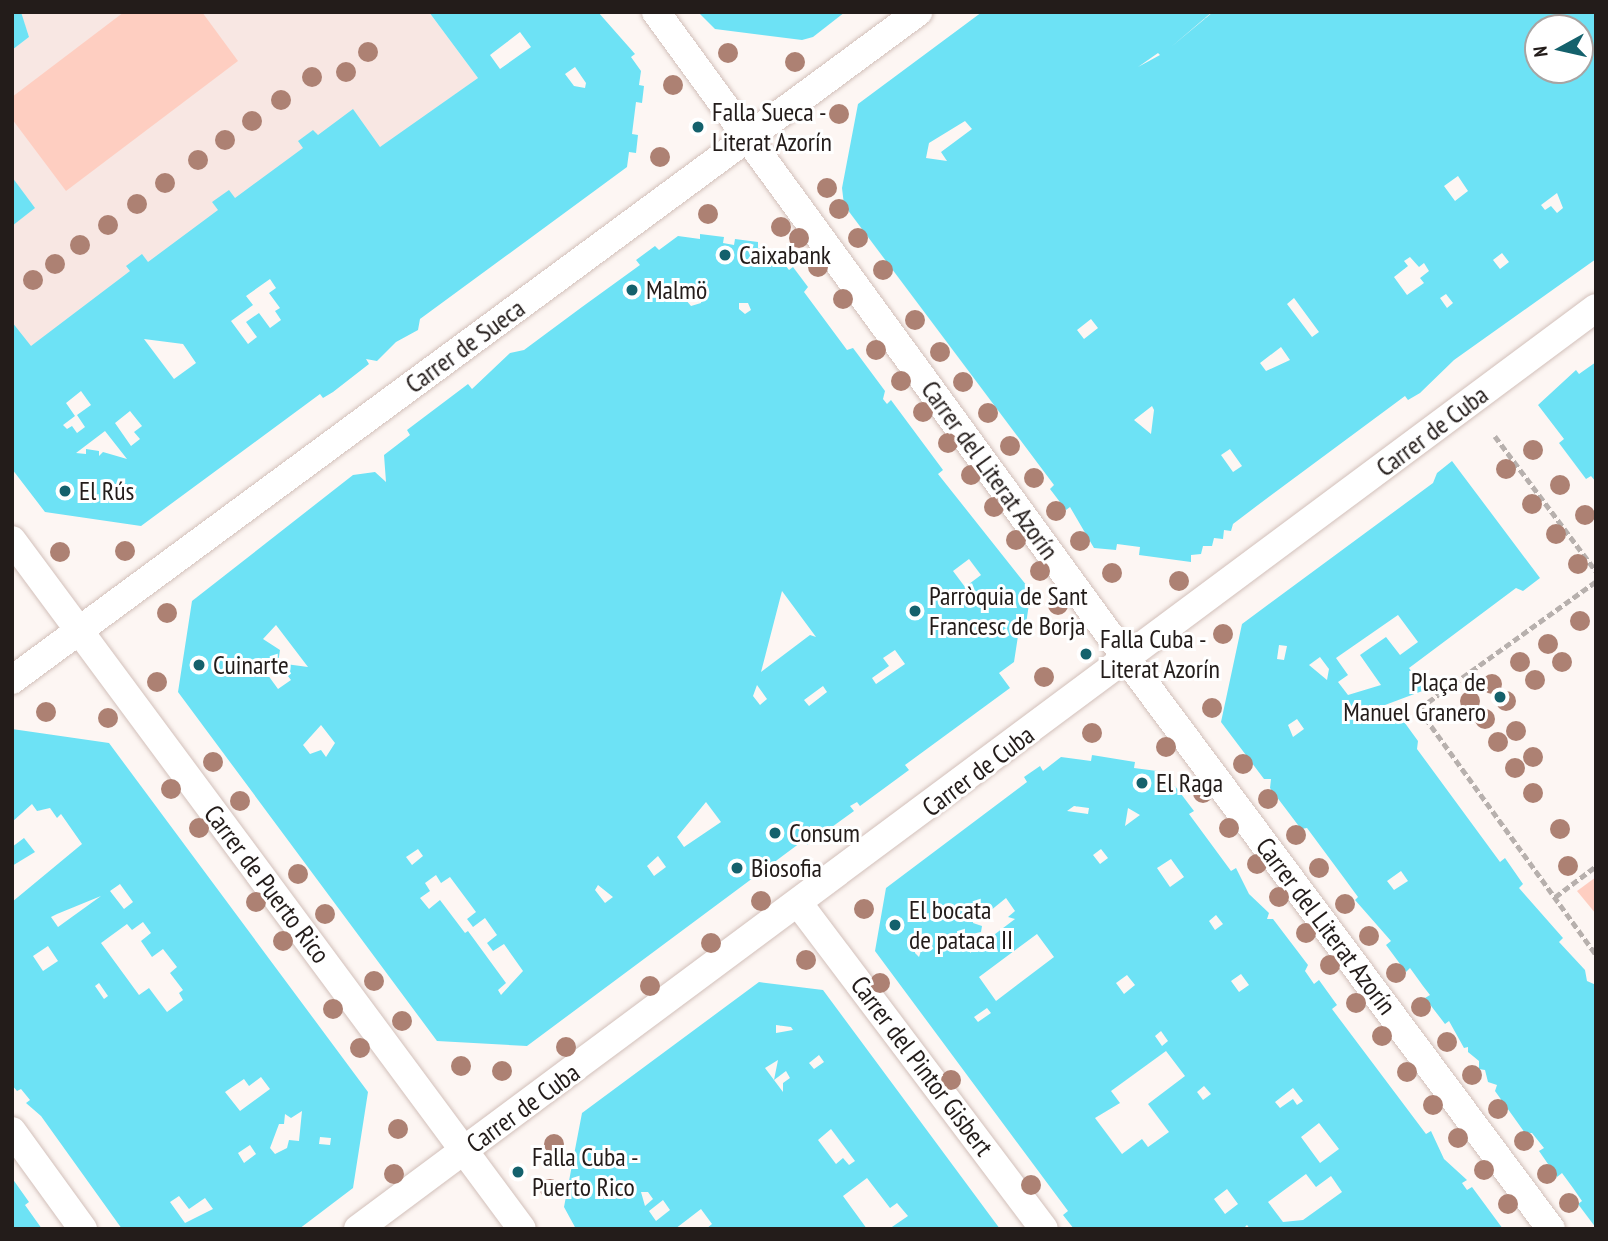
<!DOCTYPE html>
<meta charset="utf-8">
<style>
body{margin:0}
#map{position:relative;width:1608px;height:1241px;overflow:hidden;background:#fdf6f3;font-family:"PT Sans Narrow",sans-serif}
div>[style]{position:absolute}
.built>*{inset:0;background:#f8e7e3}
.green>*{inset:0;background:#fecec1}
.building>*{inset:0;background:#6de2f5}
.path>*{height:4.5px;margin-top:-2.25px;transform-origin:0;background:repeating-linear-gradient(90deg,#b7b0ad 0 7px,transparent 0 10.5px)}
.roads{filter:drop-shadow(0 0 2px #d2c0ba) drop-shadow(0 0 2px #d2c0ba)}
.street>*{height:28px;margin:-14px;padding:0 14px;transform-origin:14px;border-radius:14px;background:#fff}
.trees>*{width:20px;height:20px;margin:-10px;border-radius:50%;background:#ad8173}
.dots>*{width:19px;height:19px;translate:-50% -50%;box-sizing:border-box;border:4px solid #fff;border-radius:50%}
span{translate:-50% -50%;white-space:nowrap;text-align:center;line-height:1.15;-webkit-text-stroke:6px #fff;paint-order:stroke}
.poi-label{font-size:26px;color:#231c1a}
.left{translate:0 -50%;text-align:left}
.right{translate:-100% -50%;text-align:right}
.street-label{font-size:26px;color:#231c1a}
.frame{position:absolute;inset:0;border:14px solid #231c1a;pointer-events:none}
.north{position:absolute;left:1524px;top:14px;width:70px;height:70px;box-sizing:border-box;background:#fff;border:2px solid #a7a4a3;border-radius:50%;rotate:262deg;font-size:19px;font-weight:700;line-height:28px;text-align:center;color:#231c1a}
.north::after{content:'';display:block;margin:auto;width:24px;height:32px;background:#14616c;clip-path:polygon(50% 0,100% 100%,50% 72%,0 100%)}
</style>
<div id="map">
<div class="built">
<i style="clip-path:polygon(429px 12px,478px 78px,127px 330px,12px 426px,12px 50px,29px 37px,21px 14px)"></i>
</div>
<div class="green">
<i style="clip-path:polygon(124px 12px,202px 12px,238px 61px,66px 191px,12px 119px,12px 97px)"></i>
<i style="clip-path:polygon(1596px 877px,1596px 914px,1577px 891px)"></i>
</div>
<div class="building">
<i style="clip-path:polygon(12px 12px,21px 12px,29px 37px,12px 50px)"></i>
<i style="clip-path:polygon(evenodd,429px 12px,598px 12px,635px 54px,631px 57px,641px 71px,639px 85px,644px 86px,642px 103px,636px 102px,632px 134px,638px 135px,636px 153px,629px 152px,627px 167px,420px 319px,418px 330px,396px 342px,377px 361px,366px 359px,369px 364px,333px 392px,323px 398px,320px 394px,141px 526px,45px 512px,12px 469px,12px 322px,31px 346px,130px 271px,126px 266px,142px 254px,148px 262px,218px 210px,212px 202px,229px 190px,235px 198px,303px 148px,298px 141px,313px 130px,318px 135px,353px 109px,380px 147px,478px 78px,429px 12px,520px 32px,531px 47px,500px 69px,490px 55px,520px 32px,429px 12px,575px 67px,586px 83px,585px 88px,574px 86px,565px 74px,575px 67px,429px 12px,270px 279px,276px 288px,269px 293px,280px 308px,275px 311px,281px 320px,270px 328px,259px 313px,246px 322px,257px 337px,248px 344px,231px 321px,253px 305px,246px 296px,270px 279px,429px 12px,144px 339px,183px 344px,196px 363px,174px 379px,144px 339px,429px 12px,81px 391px,91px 405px,77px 415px,85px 427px,77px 433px,72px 426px,67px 429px,63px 425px,75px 416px,66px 403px,81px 391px,429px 12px,130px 411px,142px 426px,134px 432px,140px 439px,131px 446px,115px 423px,130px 411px,429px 12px,105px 431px,127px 459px,103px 452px,99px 456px,99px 451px,86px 449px,86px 454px,76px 453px,105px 431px)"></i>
<i style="clip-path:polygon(698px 12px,845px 12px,813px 37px,802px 40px,715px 29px)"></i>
<i style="clip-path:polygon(evenodd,982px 12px,1212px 12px,1171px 47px,1213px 12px,1596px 12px,1596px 259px,1454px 360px,1420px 393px,1408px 400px,1405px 396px,1258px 505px,1233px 524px,1231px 531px,1224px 530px,1223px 539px,1214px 538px,1212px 546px,1203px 546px,1201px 554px,1191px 555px,1191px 562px,1139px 555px,1140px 547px,1117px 544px,1116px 550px,1094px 548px,1070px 507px,1066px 510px,1050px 489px,1054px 485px,844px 205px,842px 188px,858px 104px,982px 12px,1538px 28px,1580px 28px,1580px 70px,1538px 70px,1538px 28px,982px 12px,1158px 53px,1160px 55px,1138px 67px,1158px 53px,982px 12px,965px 121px,972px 129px,941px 152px,947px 161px,926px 158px,929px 143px,965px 121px,982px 12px,1458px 176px,1468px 191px,1455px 201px,1444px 186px,1458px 176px,982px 12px,1557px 193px,1563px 208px,1557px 213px,1551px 206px,1545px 210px,1541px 205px,1557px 193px,982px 12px,1502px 253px,1509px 262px,1500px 269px,1493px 260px,1502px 253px,982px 12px,1410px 257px,1419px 267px,1424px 263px,1429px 271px,1420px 278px,1424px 283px,1407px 295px,1394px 277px,1408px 266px,1404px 261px,1410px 257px,982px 12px,1446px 294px,1453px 303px,1447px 308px,1440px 298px,1446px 294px,982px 12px,1294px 298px,1319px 332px,1312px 337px,1287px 304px,1294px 298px,982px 12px,1091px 319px,1098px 328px,1084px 339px,1077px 330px,1091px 319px,982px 12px,1281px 347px,1290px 360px,1266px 371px,1260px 363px,1281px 347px,982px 12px,1152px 406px,1154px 410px,1151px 434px,1134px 420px,1152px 406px,982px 12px,1230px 449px,1242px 466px,1233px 472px,1221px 455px,1230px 449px)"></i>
<i style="clip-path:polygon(12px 177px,35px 208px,12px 226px)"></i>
<i style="clip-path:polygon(evenodd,700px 234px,724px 237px,723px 243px,734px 245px,735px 239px,758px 242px,758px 248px,774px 251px,789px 270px,793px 267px,808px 287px,804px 292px,847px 350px,853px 348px,859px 356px,885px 391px,883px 399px,887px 404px,891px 400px,943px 470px,938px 474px,1031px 591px,1024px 637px,1018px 636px,1014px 662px,999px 673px,1010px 688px,905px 765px,909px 770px,860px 806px,857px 802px,850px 806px,854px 811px,807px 845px,804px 840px,527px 1046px,437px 1041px,178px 692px,192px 601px,353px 475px,375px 472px,386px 482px,384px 455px,410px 435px,407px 430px,468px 384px,472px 389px,510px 353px,524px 350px,582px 307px,640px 265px,636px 260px,655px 246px,659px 250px,678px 236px,700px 239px,700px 234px,692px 295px,702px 296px,701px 303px,691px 306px,686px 300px,692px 295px,700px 234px,739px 303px,748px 303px,751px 310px,745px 314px,739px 309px,739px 303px,700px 234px,969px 559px,981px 575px,965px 587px,953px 571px,969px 559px,700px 234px,782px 591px,816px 637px,810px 635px,761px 672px,782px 591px,700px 234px,276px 625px,308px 667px,278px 663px,291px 680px,278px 689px,257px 660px,278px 663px,280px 650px,263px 639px,276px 625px,700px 234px,895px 650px,905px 664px,876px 684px,872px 678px,889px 666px,883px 658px,895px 650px,700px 234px,757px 685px,767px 699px,760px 705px,753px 696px,757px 685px,700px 234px,823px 686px,827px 692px,809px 706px,804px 700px,823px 686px,700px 234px,321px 725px,335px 743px,326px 757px,321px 750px,310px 754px,303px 745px,321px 725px,700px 234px,706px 802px,721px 822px,684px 847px,677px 837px,706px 802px,700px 234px,418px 849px,423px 856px,412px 865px,406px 857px,418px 849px,700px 234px,658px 856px,666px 867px,654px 876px,647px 866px,658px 856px,700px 234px,436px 875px,441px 883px,450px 877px,476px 912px,467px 919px,473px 927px,485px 918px,497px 935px,487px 943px,493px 951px,504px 944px,523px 971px,501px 995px,498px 990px,506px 983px,468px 931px,465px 933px,440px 900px,429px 909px,420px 898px,430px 891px,425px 883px,436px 875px,700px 234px,598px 885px,613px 897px,605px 903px,595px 890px,598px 885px)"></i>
<i style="clip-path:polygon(1596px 362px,1596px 482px,1591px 476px,1586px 479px,1559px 443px,1564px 439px,1538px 405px,1576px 370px,1579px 374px)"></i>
<i style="clip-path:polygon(evenodd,1452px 461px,1540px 578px,1523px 591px,1516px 588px,1409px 668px,1425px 690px,1385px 705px,1394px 708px,1418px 741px,1417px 749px,1500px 862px,1505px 858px,1523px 884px,1519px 888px,1563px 938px,1559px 942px,1585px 970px,1587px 981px,1596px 985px,1596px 1228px,1578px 1204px,1582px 1201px,1573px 1188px,1562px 1173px,1557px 1177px,1539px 1151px,1544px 1148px,1532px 1133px,1525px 1133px,1495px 1091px,1497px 1085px,1488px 1082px,1485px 1070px,1479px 1069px,1479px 1061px,1468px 1052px,1468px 1047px,1464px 1048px,1449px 1021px,1445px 1024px,1425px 998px,1430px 995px,1423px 986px,1410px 968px,1406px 972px,1386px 945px,1391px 941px,1355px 900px,1358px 897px,1347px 882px,1307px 828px,1301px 829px,1270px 788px,1271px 779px,1264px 779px,1221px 722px,1242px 624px,1433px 483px,1437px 473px,1452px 461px,1398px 615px,1418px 642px,1400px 655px,1386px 637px,1360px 655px,1381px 685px,1348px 695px,1338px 682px,1348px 675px,1336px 658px,1398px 615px,1452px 461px,1279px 645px,1287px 646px,1284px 660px,1277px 659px,1279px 645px,1452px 461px,1320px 657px,1329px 669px,1327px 680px,1309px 665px,1320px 657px,1452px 461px,1297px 719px,1304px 729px,1293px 737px,1288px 725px,1297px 719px,1452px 461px,1401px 871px,1408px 881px,1394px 890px,1387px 881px,1401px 871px)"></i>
<i style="clip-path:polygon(evenodd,12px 729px,109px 743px,368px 1092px,353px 1188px,299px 1229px,122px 1229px,41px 1116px,26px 1103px,30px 1100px,21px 1089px,17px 1091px,12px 1085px,12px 902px,82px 844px,61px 814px,57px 818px,50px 808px,37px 811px,32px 804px,12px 822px,12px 729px,120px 884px,133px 902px,124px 909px,110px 891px,120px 884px,12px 729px,101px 896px,58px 927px,51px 917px,57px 914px,101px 896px,12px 729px,143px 922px,151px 933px,141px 941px,152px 957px,163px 949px,177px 967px,170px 973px,183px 990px,179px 993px,183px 1000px,167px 1012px,149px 988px,139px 995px,101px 943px,127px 924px,132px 930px,143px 922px,12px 729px,48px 946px,58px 961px,43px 971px,33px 956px,48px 946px,12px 729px,99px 983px,108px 996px,104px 999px,95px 986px,99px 983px,12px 729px,261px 1077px,270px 1089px,240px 1111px,225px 1092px,244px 1079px,249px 1086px,261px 1077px,12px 729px,302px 1111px,299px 1141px,289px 1140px,287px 1148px,275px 1154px,270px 1148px,279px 1124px,284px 1124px,285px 1114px,291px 1118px,302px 1111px,12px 729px,320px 1137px,331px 1138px,330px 1145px,319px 1144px,320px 1137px,12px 729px,250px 1145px,256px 1154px,244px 1163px,238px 1153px,250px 1145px,12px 729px,179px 1196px,189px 1209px,205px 1198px,213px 1209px,185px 1223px,170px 1202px,179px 1196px)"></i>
<i style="clip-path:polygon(evenodd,1092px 755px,1135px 762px,1134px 768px,1157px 771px,1171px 789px,1175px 786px,1194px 811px,1189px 814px,1231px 871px,1236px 868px,1249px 894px,1269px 913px,1267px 919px,1273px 919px,1308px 965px,1305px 971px,1314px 984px,1319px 980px,1337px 1005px,1332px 1009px,1341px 1021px,1426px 1134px,1431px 1131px,1444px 1159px,1467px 1180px,1462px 1183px,1467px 1190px,1472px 1187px,1503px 1229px,1250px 1229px,1247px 1225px,1243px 1229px,1074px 1229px,1063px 1215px,1068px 1211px,875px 951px,886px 888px,1027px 782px,1024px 777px,1040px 766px,1043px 771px,1061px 757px,1091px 761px,1092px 755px,1074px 806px,1089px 808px,1088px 814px,1067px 811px,1074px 806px,1092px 755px,1128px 808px,1140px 815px,1125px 826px,1128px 808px,1092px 755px,1101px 849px,1108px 858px,1100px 864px,1093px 855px,1101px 849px,1092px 755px,1171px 859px,1184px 877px,1170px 887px,1157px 868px,1171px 859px,1092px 755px,1006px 898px,1015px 911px,1008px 917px,1015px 919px,970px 953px,972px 934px,981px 932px,982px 926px,973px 923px,975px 905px,990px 911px,1006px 898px,1092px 755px,1216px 915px,1223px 924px,1215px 930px,1209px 921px,1216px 915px,1092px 755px,1037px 934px,1054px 957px,996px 1001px,979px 977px,1037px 934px,1092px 755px,915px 944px,923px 945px,919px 957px,915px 953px,915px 944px,1092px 755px,1241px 974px,1249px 985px,1239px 992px,1231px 981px,1241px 974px,1092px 755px,1127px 975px,1135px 985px,1124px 994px,1116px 983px,1127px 975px,1092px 755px,987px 1008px,991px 1013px,978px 1022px,974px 1017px,987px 1008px,1092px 755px,1161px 1031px,1168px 1041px,1162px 1046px,1155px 1036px,1161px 1031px,1092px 755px,1166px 1051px,1185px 1076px,1148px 1104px,1169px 1132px,1148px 1147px,1142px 1139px,1122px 1154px,1095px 1118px,1120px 1103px,1111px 1091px,1166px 1051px,1092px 755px,1204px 1086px,1211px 1094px,1203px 1100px,1197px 1092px,1204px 1086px,1092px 755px,1293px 1088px,1303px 1101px,1297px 1105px,1293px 1099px,1280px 1108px,1275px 1102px,1293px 1088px,1092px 755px,1319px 1123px,1339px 1149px,1320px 1163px,1301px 1137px,1319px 1123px,1092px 755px,1306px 1174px,1316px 1187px,1331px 1176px,1342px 1192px,1303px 1220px,1283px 1222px,1268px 1202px,1306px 1174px,1092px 755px,1227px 1189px,1238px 1204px,1225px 1214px,1214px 1199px,1227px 1189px)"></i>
<i style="clip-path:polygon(24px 838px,35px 852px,12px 866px,12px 847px)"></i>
<i style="clip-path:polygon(evenodd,759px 982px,823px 990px,1000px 1229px,889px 1229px,908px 1216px,897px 1203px,890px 1208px,867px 1178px,843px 1196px,867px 1229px,706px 1229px,712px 1224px,701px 1209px,675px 1229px,576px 1229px,564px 1207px,582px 1113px,759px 982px,776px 1025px,791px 1027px,793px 1030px,776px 1033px,776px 1025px,759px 982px,819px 1055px,824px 1062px,814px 1069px,809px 1063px,819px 1055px,759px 982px,778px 1060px,774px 1080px,765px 1068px,778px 1060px,759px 982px,786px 1071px,790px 1078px,783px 1083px,783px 1092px,774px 1080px,786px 1071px,759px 982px,831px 1129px,855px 1161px,849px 1165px,843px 1158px,836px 1164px,818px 1140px,831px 1129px,759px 982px,641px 1192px,648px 1192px,653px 1199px,645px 1206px,641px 1192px,759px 982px,663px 1200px,670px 1210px,656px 1221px,649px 1211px,663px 1200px)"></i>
<i style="clip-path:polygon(12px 1178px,29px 1202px,25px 1205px,42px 1229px,12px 1229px)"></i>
</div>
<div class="path">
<i style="left:1495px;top:436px;width:169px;rotate:53.2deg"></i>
<i style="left:1596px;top:582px;width:218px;rotate:144.3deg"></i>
<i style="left:1419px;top:709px;width:302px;rotate:54.2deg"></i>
<i style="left:1555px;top:897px;width:51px;rotate:-37.1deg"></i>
</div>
<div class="roads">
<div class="street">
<i style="left:656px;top:12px;width:822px;rotate:53.95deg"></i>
<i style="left:1140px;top:677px;width:688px;rotate:53.33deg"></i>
<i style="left:12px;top:540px;width:857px;rotate:53.49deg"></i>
<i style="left:12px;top:680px;width:1126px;rotate:-36.4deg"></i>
<i style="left:799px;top:904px;width:407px;rotate:53deg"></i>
<i style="left:12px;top:1131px;width:121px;rotate:54.1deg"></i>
<i style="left:358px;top:1229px;width:1543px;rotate:-36.65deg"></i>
</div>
</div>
<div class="trees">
<i style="left:368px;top:52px"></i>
<i style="left:728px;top:53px"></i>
<i style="left:795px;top:62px"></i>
<i style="left:346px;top:72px"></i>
<i style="left:312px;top:77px"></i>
<i style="left:673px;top:85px"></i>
<i style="left:281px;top:100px"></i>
<i style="left:839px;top:114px"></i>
<i style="left:252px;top:121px"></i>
<i style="left:225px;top:140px"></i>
<i style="left:660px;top:157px"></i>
<i style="left:198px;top:160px"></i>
<i style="left:165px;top:183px"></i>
<i style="left:827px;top:188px"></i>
<i style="left:137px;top:204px"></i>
<i style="left:839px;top:209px"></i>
<i style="left:708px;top:214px"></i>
<i style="left:108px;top:225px"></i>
<i style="left:781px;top:227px"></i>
<i style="left:799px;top:238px"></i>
<i style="left:858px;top:238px"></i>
<i style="left:80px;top:245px"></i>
<i style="left:55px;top:264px"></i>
<i style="left:818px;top:267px"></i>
<i style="left:883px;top:270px"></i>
<i style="left:33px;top:280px"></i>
<i style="left:843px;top:299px"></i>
<i style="left:915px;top:320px"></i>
<i style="left:876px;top:350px"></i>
<i style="left:940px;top:352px"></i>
<i style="left:901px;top:381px"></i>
<i style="left:963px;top:382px"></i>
<i style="left:923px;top:412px"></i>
<i style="left:988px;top:413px"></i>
<i style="left:948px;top:443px"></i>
<i style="left:1010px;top:446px"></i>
<i style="left:1533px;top:450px"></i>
<i style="left:1506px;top:469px"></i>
<i style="left:971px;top:475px"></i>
<i style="left:1034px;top:478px"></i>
<i style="left:1560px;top:485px"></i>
<i style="left:1532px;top:504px"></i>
<i style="left:994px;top:507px"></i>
<i style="left:1056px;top:511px"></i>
<i style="left:1585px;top:515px"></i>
<i style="left:1556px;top:534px"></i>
<i style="left:1016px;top:540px"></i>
<i style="left:1080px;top:541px"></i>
<i style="left:125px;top:551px"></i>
<i style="left:60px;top:552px"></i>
<i style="left:1578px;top:564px"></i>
<i style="left:1040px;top:571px"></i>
<i style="left:1112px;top:573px"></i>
<i style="left:1179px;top:581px"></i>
<i style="left:1058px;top:605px"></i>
<i style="left:167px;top:613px"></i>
<i style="left:1580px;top:621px"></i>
<i style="left:1223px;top:634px"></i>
<i style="left:1548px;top:644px"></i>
<i style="left:1520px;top:662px"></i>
<i style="left:1562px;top:662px"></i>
<i style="left:1044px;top:677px"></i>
<i style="left:1535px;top:680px"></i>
<i style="left:157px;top:682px"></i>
<i style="left:1492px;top:684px"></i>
<i style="left:1470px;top:701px"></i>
<i style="left:1506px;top:701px"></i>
<i style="left:1212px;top:708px"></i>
<i style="left:46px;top:712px"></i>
<i style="left:108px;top:718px"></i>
<i style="left:1485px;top:719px"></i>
<i style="left:1516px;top:731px"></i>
<i style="left:1092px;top:733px"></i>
<i style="left:1498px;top:742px"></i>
<i style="left:1166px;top:747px"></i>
<i style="left:1533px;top:757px"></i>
<i style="left:213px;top:762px"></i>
<i style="left:1243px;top:764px"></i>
<i style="left:1515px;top:768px"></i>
<i style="left:171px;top:789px"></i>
<i style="left:1203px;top:793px"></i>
<i style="left:1533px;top:793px"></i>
<i style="left:1268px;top:799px"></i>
<i style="left:240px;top:801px"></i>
<i style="left:199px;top:828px"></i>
<i style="left:1229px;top:828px"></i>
<i style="left:1560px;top:829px"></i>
<i style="left:1296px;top:835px"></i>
<i style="left:1257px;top:864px"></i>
<i style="left:1568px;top:866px"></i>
<i style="left:1319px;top:868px"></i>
<i style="left:298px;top:874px"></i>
<i style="left:1279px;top:897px"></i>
<i style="left:761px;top:901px"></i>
<i style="left:256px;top:902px"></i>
<i style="left:1345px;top:904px"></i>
<i style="left:864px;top:909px"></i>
<i style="left:325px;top:914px"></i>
<i style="left:1306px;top:933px"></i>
<i style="left:1369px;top:936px"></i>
<i style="left:283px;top:941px"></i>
<i style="left:711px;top:943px"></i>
<i style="left:806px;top:960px"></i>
<i style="left:1330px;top:965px"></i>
<i style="left:1396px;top:973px"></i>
<i style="left:374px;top:981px"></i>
<i style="left:880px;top:983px"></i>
<i style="left:650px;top:986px"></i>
<i style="left:1356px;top:1003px"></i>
<i style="left:1421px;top:1007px"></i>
<i style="left:333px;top:1009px"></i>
<i style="left:402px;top:1021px"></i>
<i style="left:1382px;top:1036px"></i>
<i style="left:1447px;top:1042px"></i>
<i style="left:566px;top:1047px"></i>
<i style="left:360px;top:1048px"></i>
<i style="left:461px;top:1066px"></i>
<i style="left:502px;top:1071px"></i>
<i style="left:1407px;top:1072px"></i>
<i style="left:1472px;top:1075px"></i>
<i style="left:951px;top:1080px"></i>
<i style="left:1433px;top:1105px"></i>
<i style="left:1498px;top:1109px"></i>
<i style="left:398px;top:1129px"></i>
<i style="left:1458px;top:1138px"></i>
<i style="left:1524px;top:1141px"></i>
<i style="left:554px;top:1144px"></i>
<i style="left:1484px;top:1170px"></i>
<i style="left:394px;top:1174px"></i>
<i style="left:1547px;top:1174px"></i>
<i style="left:1031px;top:1185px"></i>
<i style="left:550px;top:1189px"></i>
<i style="left:1569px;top:1203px"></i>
<i style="left:1508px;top:1204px"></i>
</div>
<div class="dots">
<i style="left:698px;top:127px;background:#14616c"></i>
<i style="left:725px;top:255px;background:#14616c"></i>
<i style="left:632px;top:290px;background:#14616c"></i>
<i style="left:65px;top:491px;background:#14616c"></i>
<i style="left:915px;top:611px;background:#14616c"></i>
<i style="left:1086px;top:654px;background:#14616c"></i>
<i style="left:199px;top:665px;background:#14616c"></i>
<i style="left:1500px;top:697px;background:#14616c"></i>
<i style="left:1142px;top:783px;background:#14616c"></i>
<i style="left:775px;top:833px;background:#14616c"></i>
<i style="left:737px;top:868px;background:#14616c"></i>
<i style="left:895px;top:925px;background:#14616c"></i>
<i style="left:518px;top:1172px;background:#14616c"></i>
</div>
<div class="poi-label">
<span class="left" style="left:712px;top:127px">Falla Sueca -<br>Literat Azorín</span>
<span class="left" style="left:739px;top:255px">Caixabank</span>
<span class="left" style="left:646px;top:290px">Malmö</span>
<span class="left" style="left:79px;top:491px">El Rús</span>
<span class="left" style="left:929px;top:611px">Parròquia de Sant<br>Francesc de Borja</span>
<span class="left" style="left:1100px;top:654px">Falla Cuba -<br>Literat Azorín</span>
<span class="left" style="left:213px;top:665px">Cuinarte</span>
<span class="right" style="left:1486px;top:697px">Plaça de<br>Manuel Granero</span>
<span class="left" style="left:1156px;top:783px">El Raga</span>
<span class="left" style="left:789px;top:833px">Consum</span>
<span class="left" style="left:751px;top:868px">Biosofia</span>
<span class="left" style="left:909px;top:925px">El bocata<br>de pataca II</span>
<span class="left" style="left:532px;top:1172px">Falla Cuba -<br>Puerto Rico</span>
</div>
<div class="street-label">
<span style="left:465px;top:346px;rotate:-36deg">Carrer de Sueca</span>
<span style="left:1432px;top:431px;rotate:-37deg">Carrer de Cuba</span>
<span style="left:990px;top:470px;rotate:54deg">Carrer del Literat Azorín</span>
<span style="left:978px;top:771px;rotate:-37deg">Carrer de Cuba</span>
<span style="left:267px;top:884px;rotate:53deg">Carrer de Puerto Rico</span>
<span style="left:1326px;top:926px;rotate:53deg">Carrer del Literat Azorín</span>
<span style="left:922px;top:1066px;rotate:53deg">Carrer del Pintor Gisbert</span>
<span style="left:523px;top:1108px;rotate:-36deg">Carrer de Cuba</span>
</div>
<div class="frame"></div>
<div class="north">N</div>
</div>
